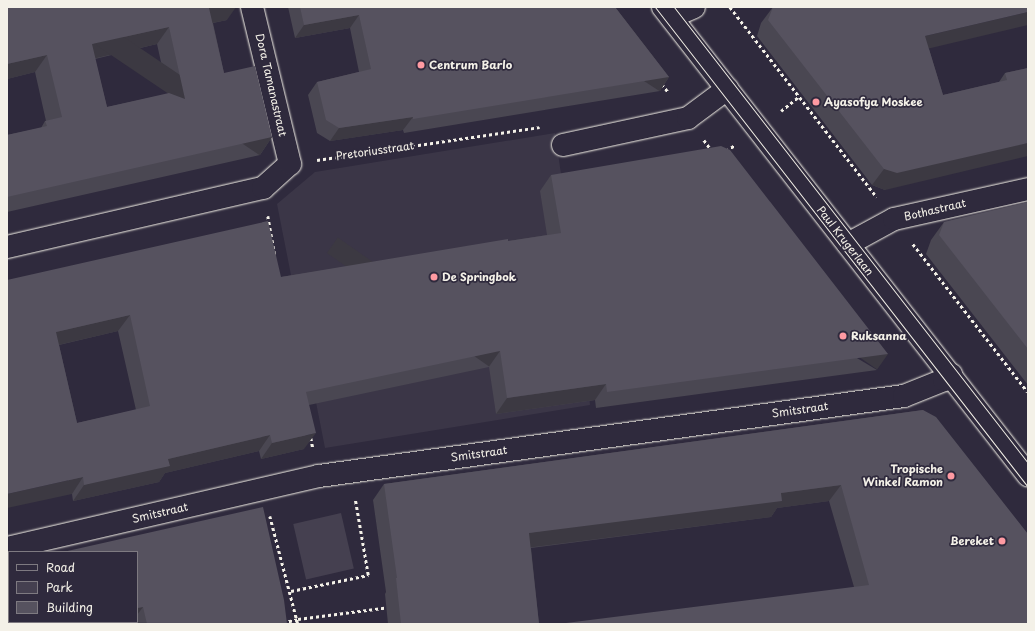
<!DOCTYPE html>
<style>
body{margin:0}
#map{position:relative;width:1035px;height:631px;overflow:hidden;background:#2f2a3d;font-family:"Playpen Sans",sans-serif}
div>[style]{position:absolute}
.built>*{inset:0;background:#3b3647}
.green>*{inset:0;background:#454050;transform-origin:0 0}
.path>*{height:2.5px;margin-top:-1.25px;transform-origin:0;background:repeating-linear-gradient(90deg,#f4f1e8 0 3px,transparent 0 6px)}
.roads{filter:drop-shadow(0 0 1px #f4f1e8) drop-shadow(0 0 1px #f4f1e8)}
.minor>*{height:22px;margin:-11px;padding:0 11px;transform-origin:11px;border-radius:11px;background:#2f2a3d}
.tram>*{height:1px;margin:-0.5px;padding:0 0.5px;transform-origin:0.5px;border-radius:0.5px;background:#f4f1e8}
.wall>*{inset:0;background:#4a4752}
.shaded-wall>*{inset:0;background:#3c3942;transform-origin:0 0}
.building>*{inset:0;background:#56525f}
.dots>*{width:11px;height:11px;translate:-50% -50%;box-sizing:border-box;border:2px solid #2f2a3d;border-radius:50%}
span{translate:-50% -50%;white-space:nowrap;text-align:center;line-height:1.15;-webkit-text-stroke:3.5px #2f2a3d;paint-order:stroke}
.poi-label{font-size:11px;color:#f4f1e8;font-weight:700}
.left{translate:0 -50%;text-align:left}
.right{translate:-100% -50%;text-align:right}
.street-label{font-size:11px;color:#f4f1e8}
.frame{position:absolute;inset:0;border:8px solid #f4f1e8;pointer-events:none}
.legend{position:absolute;left:8px;top:551px;width:130px;height:72px;box-sizing:border-box;background:#2f2a3d;border:1px solid #7e7a81;margin:0;padding:5px 7px;list-style:none;font-size:12px;color:#f4f1e8}
.legend li{display:flex;align-items:center;gap:8px;height:20px}
.legend b{width:20px;border:1px solid #7e7a81}
</style>
<div id="map">
<div class="built">
<i style="clip-path:polygon(555px 133px,572px 249px,582px 306px,590px 405px,325px 448px,277px 204px,315px 172px)"></i>
</div>
<div class="green">
<i style="left:341px;top:513px;width:57px;height:49px;rotate:77deg"></i>
</div>
<div class="path">
<i style="left:730px;top:7px;width:240px;rotate:52.3deg"></i>
<i style="left:662px;top:84px;width:11px;rotate:52deg"></i>
<i style="left:781px;top:111px;width:22px;rotate:-39deg"></i>
<i style="left:704px;top:140px;width:14px;rotate:54deg"></i>
<i style="left:726px;top:151px;width:11px;rotate:-34deg"></i>
<i style="left:317px;top:160px;width:225px;rotate:-8.4deg"></i>
<i style="left:268px;top:216px;width:39px;rotate:80deg"></i>
<i style="left:913px;top:244px;width:187px;rotate:52.2deg"></i>
<i style="left:311px;top:438px;width:10px;rotate:79deg"></i>
<i style="left:270px;top:516px;width:112px;rotate:75.5deg"></i>
<i style="left:291px;top:591px;width:79px;rotate:-11.7deg"></i>
<i style="left:368px;top:575px;width:77px;rotate:-99.7deg"></i>
<i style="left:277px;top:624px;width:22px;rotate:-13deg"></i>
<i style="left:298px;top:619px;width:93px;rotate:-7.4deg"></i>
</div>
<div class="roads">
<div class="minor">
<i style="left:663px;top:7px;width:594px;rotate:52.05deg"></i>
<i style="left:671px;top:17px;width:25px;rotate:-23deg"></i>
<i style="left:563px;top:145px;width:128px;rotate:-12.2deg"></i>
<i style="left:688px;top:118px;width:49px;rotate:-36.6deg"></i>
<i style="left:848px;top:244px;width:52px;rotate:-28.5deg"></i>
<i style="left:894px;top:219px;width:137px;rotate:-12.6deg"></i>
<i style="left:7px;top:247px;width:263px;rotate:-13deg"></i>
<i style="left:263px;top:188px;width:36px;rotate:-42deg"></i>
<i style="left:290px;top:164px;width:162px;rotate:-103.6deg"></i>
<i style="left:7px;top:548px;width:320px;rotate:-13deg"></i>
<i style="left:319px;top:476px;width:590px;rotate:-7.79deg"></i>
<i style="left:904px;top:396px;width:43px;rotate:-21.8deg"></i>
<i style="left:944px;top:380px;width:9px;rotate:-36deg"></i>
</div>
</div>
<div class="tram">
<i style="left:655px;top:7px;width:608px;rotate:52.15deg"></i>
<i style="left:674px;top:7px;width:577px;rotate:52.18deg"></i>
</div>
<div class="wall">
<i style="clip-path:polygon(evenodd,7px 7px,227px 20px,213px 23px,224px 73px,272px 137px,260px 155px,7px 212px,7px 135px,41px 128px,45px 121px,46px 121px,35px 72px,7px 79px,7px 7px,157px 44px,168px 94px,107px 107px,95px 59px,157px 44px)"></i>
<i style="clip-path:polygon(288px 7px,615px 7px,669px 77px,660px 91px,404px 133px,403px 130px,330px 141px,317px 133px,308px 95px,317px 82px,359px 72px,350px 28px,295px 38px)"></i>
<i style="clip-path:polygon(773px 7px,929px 49px,943px 95px,999px 82px,1005px 73px,1028px 68px,885px 190px,872px 185px,757px 36px,761px 23px)"></i>
<i style="clip-path:polygon(evenodd,551px 175px,877px 370px,596px 408px,595px 400px,496px 414px,489px 367px,309px 405px,304px 449px,261px 459px,259px 451px,165px 473px,159px 482px,73px 501px,72px 494px,7px 280px,281px 277px,547px 235px,540px 191px,551px 175px,118px 331px,136px 410px,77px 423px,59px 345px,118px 331px)"></i>
<i style="clip-path:polygon(1028px 202px,1028px 385px,926px 254px,931px 240px,944px 222px)"></i>
<i style="clip-path:polygon(923px 410px,1028px 624px,854px 587px,829px 501px,777px 508px,771px 517px,531px 548px,539px 624px,388px 624px,385px 594px,386px 592px,373px 500px,384px 484px)"></i>
<i style="clip-path:polygon(137px 552px,287px 624px,132px 624px,132px 622px,125px 624px,117px 624px,117px 622px,137px 622px)"></i>
</div>
<div class="shaded-wall">
<i style="clip-path:polygon(214px 7px,236px 7px,227px 20px,197px 26px,209px 8px)"></i>
<i style="clip-path:polygon(1028px 12px,1028px 25px,914px 52px,925px 36px)"></i>
<i style="clip-path:polygon(359px 15px,350px 28px,295px 38px,304px 25px)"></i>
<i style="clip-path:polygon(169px 27px,157px 44px,79px 62px,92px 44px)"></i>
<i style="clip-path:polygon(47px 55px,35px 72px,7px 79px,7px 64px)"></i>
<i style="left:669px;top:77px;width:17px;height:259px;rotate:123deg"></i>
<i style="clip-path:polygon(413px 117px,403px 130px,330px 141px,339px 128px)"></i>
<i style="left:272px;top:137px;width:22px;height:272px;rotate:124deg"></i>
<i style="clip-path:polygon(1028px 143px,1028px 156px,885px 190px,872px 185px,884px 169px)"></i>
<i style="clip-path:polygon(130px 315px,118px 331px,45px 348px,56px 332px)"></i>
<i style="left:500px;top:351px;width:19px;height:198px;rotate:125deg"></i>
<i style="left:888px;top:354px;width:19px;height:284px;rotate:125deg"></i>
<i style="clip-path:polygon(606px 384px,595px 400px,496px 414px,507px 398px)"></i>
<i style="clip-path:polygon(316px 433px,304px 449px,261px 459px,272px 443px)"></i>
<i style="clip-path:polygon(270px 435px,259px 451px,165px 473px,159px 482px,73px 501px,84px 485px,168px 459px)"></i>
<i style="clip-path:polygon(83px 477px,72px 494px,7px 508px,7px 494px)"></i>
<i style="clip-path:polygon(841px 485px,829px 501px,777px 508px,771px 517px,518px 549px,529px 533px,781px 493px)"></i>
<i style="clip-path:polygon(143px 607px,137px 615px,137px 608px)"></i>
<i style="clip-path:polygon(120px 622px,132px 622px,125px 624px,119px 624px)"></i>
</div>
<div class="building">
<i style="clip-path:polygon(evenodd,7px 7px,214px 7px,209px 8px,224px 73px,255px 66px,272px 137px,7px 197px,7px 135px,47px 126px,45px 121px,62px 117px,47px 55px,7px 64px,7px 7px,169px 27px,185px 99px,169px 93px,107px 107px,92px 44px,169px 27px)"></i>
<i style="clip-path:polygon(300px 7px,615px 7px,669px 77px,413px 119px,413px 117px,339px 128px,326px 120px,317px 82px,371px 69px,359px 15px,304px 25px)"></i>
<i style="clip-path:polygon(773px 7px,1028px 7px,1028px 12px,925px 36px,943px 95px,1007px 80px,1005px 73px,1028px 68px,1028px 143px,897px 173px,884px 169px,768px 20px)"></i>
<i style="clip-path:polygon(evenodd,721px 146px,730px 150px,888px 354px,607px 392px,606px 384px,507px 398px,500px 351px,306px 392px,316px 433px,272px 443px,270px 435px,168px 459px,170px 466px,84px 485px,83px 477px,7px 494px,7px 280px,268px 221px,281px 277px,508px 239px,508px 241px,561px 233px,551px 175px,721px 146px,130px 315px,150px 406px,77px 423px,56px 332px,130px 315px)"></i>
<i style="clip-path:polygon(1028px 202px,1028px 349px,939px 235px,944px 222px)"></i>
<i style="clip-path:polygon(923px 410px,936px 417px,1028px 534px,1028px 624px,558px 624px,869px 585px,841px 485px,781px 493px,782px 501px,529px 533px,539px 624px,401px 624px,396px 578px,397px 578px,384px 484px)"></i>
<i style="clip-path:polygon(263px 507px,284px 600px,287px 624px,147px 624px,143px 607px,137px 608px,137px 552px,63px 552px)"></i>
<i style="clip-path:polygon(7px 564px,9px 564px,9px 622px,39px 622px,40px 624px,7px 624px)"></i>
</div>
<div class="dots">
<i style="left:421px;top:65px;background:#ff9aa2"></i>
<i style="left:816px;top:102px;background:#ff9aa2"></i>
<i style="left:434px;top:277px;background:#ff9aa2"></i>
<i style="left:843px;top:336px;background:#ff9aa2"></i>
<i style="left:951px;top:476px;background:#ff9aa2"></i>
<i style="left:1002px;top:541px;background:#ff9aa2"></i>
</div>
<div class="poi-label">
<span class="left" style="left:429px;top:65px">Centrum Barlo</span>
<span class="left" style="left:824px;top:102px">Ayasofya Moskee</span>
<span class="left" style="left:442px;top:277px">De Springbok</span>
<span class="left" style="left:851px;top:336px">Ruksanna</span>
<span class="right" style="left:943px;top:476px">Tropische<br>Winkel Ramon</span>
<span class="right" style="left:994px;top:541px">Bereket</span>
</div>
<div class="street-label">
<span style="left:271px;top:85px;rotate:77deg">Dora Tamanastraat</span>
<span style="left:375px;top:151px;rotate:-8deg">Pretoriusstraat</span>
<span style="left:935px;top:210px;rotate:-13deg">Bothastraat</span>
<span style="left:845px;top:241px;rotate:52deg">Paul Krugerlaan</span>
<span style="left:800px;top:410px;rotate:-8deg">Smitstraat</span>
<span style="left:479px;top:454px;rotate:-8deg">Smitstraat</span>
<span style="left:160px;top:513px;rotate:-13deg">Smitstraat</span>
</div>
<div class="frame"></div>
<ul class="legend">
<li><b style="height:5px;background:#2f2a3d"></b>Road</li>
<li><b style="height:11px;background:#454050"></b>Park</li>
<li><b style="height:11px;background:#56525f"></b>Building</li>
</ul>
</div>
